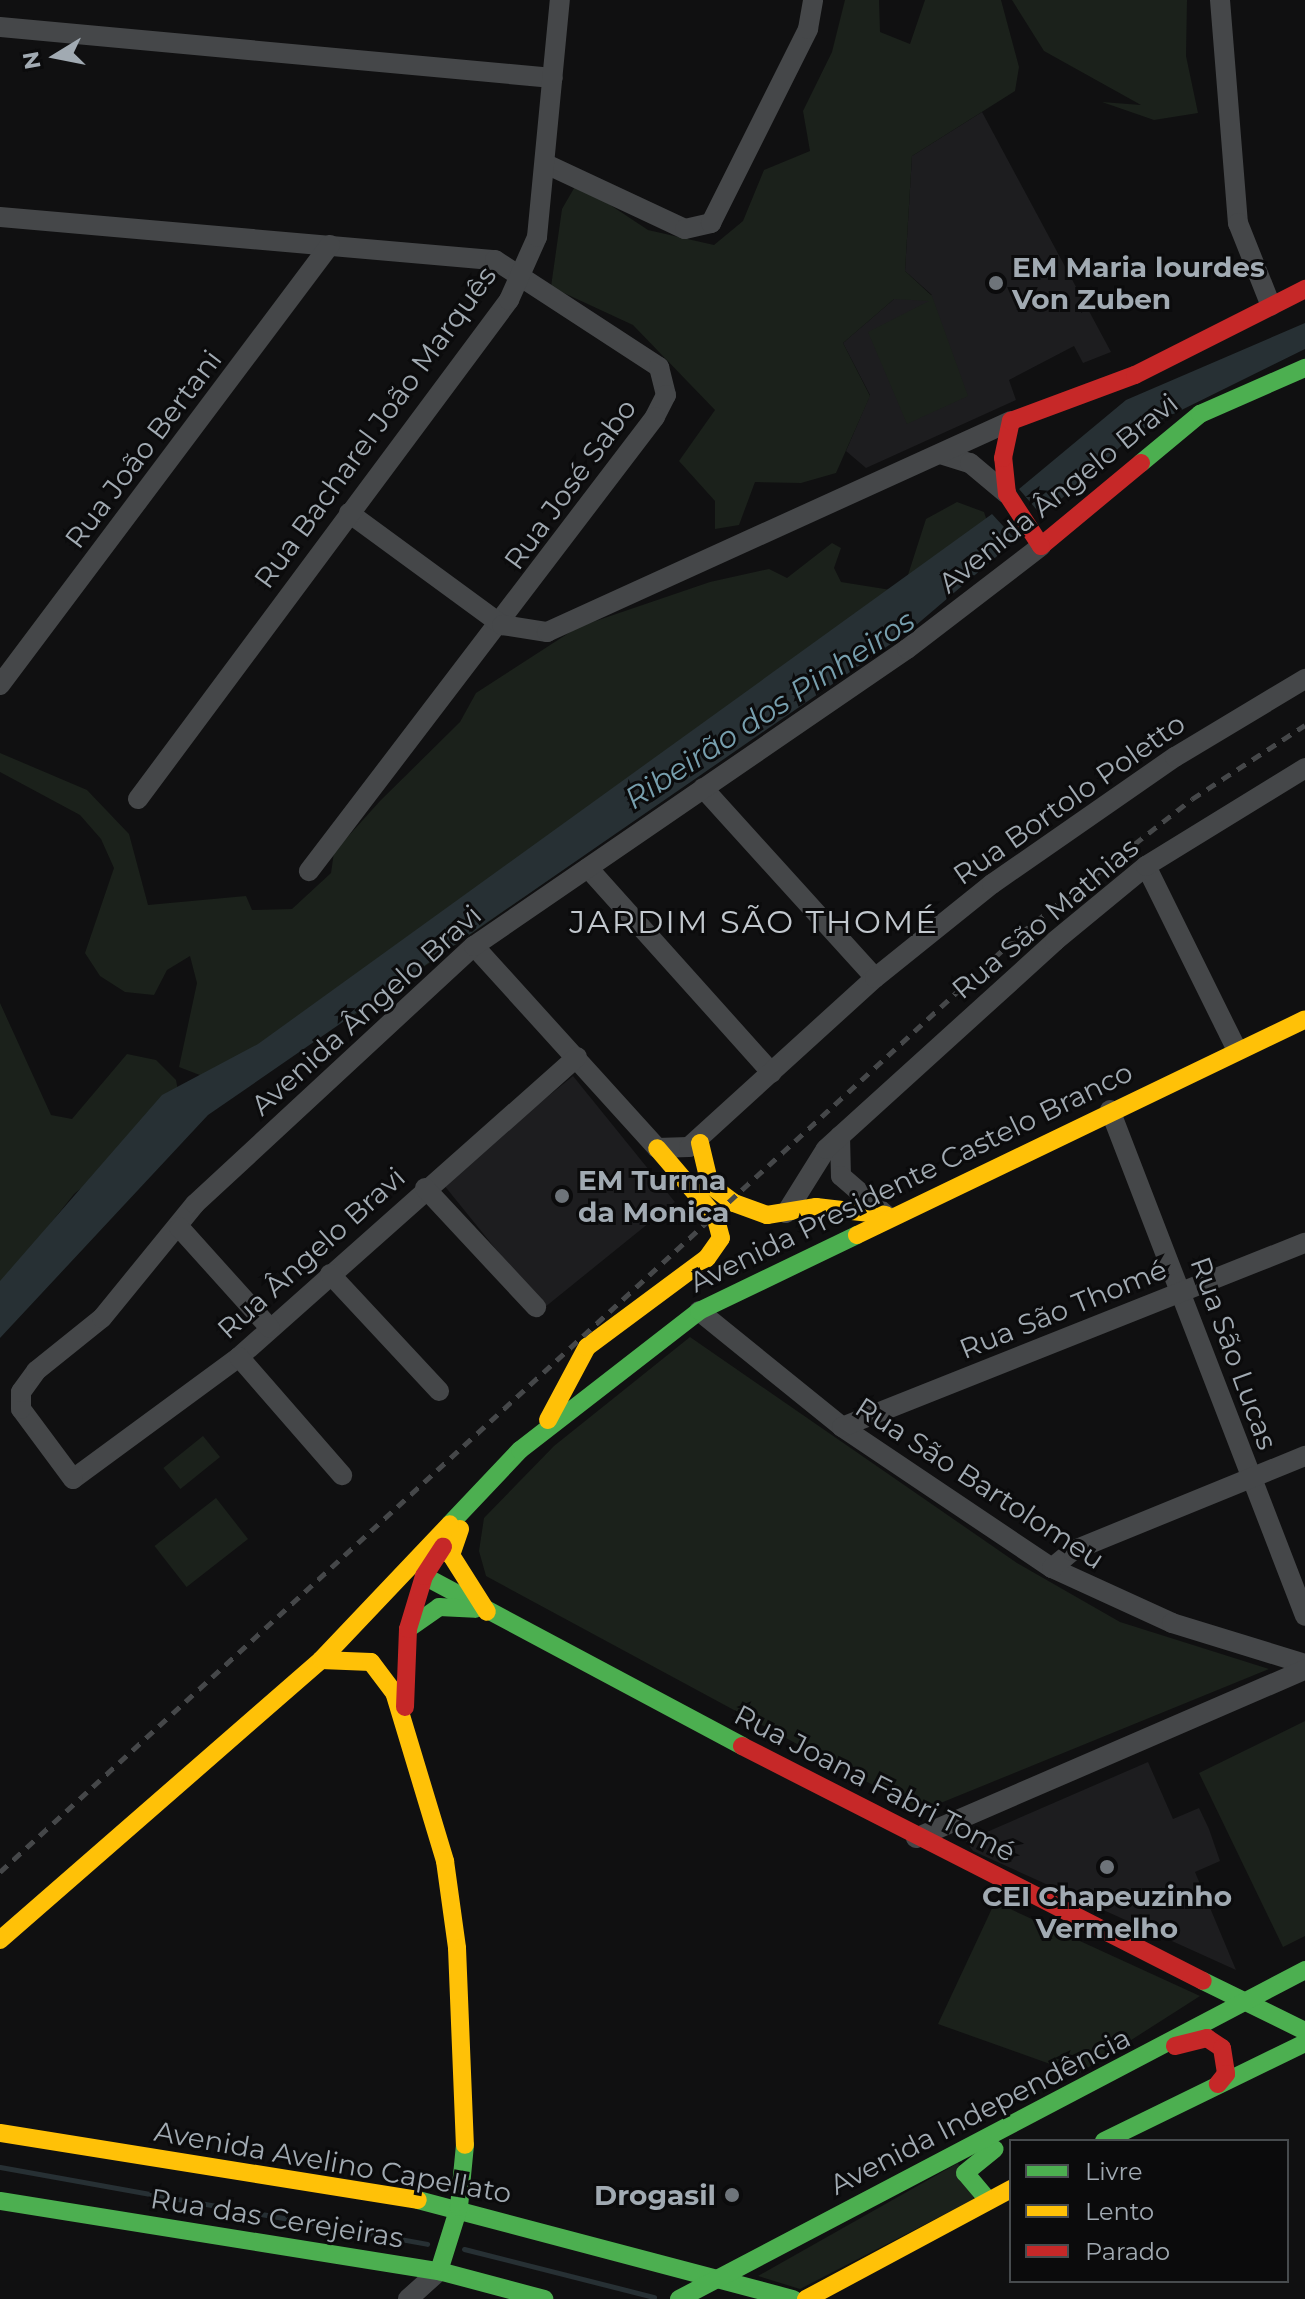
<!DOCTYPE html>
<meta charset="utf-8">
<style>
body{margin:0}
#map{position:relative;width:1305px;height:2299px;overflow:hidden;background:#101011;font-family:Montserrat,sans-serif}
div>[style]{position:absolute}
.built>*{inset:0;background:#1d1d1f;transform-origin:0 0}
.green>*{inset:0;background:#1b211b;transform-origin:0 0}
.water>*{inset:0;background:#273034}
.stream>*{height:5px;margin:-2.5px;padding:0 2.5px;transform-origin:2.5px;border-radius:2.5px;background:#273034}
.street>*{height:20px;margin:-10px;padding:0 10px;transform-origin:10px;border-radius:10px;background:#454749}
.fast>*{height:18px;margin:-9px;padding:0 9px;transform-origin:9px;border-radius:9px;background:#4caf50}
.slow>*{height:18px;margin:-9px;padding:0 9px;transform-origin:9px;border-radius:9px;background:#ffc107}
.jam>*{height:18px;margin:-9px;padding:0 9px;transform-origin:9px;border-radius:9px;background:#c62828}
.rail>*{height:5px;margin-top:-2.5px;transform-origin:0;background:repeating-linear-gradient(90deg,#454749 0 10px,transparent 0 18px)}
.dots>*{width:22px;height:22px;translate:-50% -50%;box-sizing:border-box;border:4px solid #0b0b0c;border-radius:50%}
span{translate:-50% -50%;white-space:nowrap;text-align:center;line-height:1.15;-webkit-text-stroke:6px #0b0b0c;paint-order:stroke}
.poi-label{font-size:28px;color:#a1aab2;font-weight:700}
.left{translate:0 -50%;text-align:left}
.right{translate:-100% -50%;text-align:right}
.street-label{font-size:28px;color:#a1aab2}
.water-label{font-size:30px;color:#779fae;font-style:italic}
.quarter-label{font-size:32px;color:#c2c8ce;letter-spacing:2px}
.legend{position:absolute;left:1009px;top:2139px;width:280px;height:144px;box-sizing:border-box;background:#0b0b0c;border:2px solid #474b4e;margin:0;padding:10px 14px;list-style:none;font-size:24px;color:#a1aab2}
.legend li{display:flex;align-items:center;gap:16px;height:40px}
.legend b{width:40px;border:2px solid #474b4e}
.north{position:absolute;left:16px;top:16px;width:80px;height:80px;-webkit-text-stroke:6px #0b0b0c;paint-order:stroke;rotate:260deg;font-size:22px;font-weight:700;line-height:32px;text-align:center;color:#a1aab2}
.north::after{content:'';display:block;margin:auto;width:28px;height:36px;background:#a1aab2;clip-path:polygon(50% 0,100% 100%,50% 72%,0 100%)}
</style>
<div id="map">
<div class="built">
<i style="clip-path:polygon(982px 112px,1111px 352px,1083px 363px,1074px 346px,1009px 380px,1016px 400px,866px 468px,846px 451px,870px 395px,843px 343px,894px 299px,932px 295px,905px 271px,912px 156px)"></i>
<i style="left:573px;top:1076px;width:162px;height:169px;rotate:51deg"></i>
<i style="clip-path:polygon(1148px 1762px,1173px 1819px,1199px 1808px,1209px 1829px,1220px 1861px,1195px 1872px,1236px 1970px,973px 1851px,966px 1841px)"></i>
</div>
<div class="green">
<i style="clip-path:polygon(845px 0,879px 0,880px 32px,910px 44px,925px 0,1001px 0,1019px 67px,1015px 91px,912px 156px,905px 271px,932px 296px,968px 396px,907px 424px,868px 332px,929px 301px,894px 299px,843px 343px,870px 396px,836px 473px,801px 483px,755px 482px,739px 525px,715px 529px,715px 501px,679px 461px,715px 410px,633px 325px,551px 287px,562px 209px,577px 183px,648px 230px,714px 245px,743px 221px,764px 170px,810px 151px,803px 111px,832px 52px)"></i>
<i style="clip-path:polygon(1012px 0,1187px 0,1186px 56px,1198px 113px,1154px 120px,1102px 102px,1141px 105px,1044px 51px)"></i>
<i style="clip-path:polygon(957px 502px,984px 512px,989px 527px,628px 808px,597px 846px,355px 1015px,223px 1084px,179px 1067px,197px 983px,190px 956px,167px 970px,154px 995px,125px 992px,100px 976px,85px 953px,114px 868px,101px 839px,80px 815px,0 772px,0 753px,87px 790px,129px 834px,148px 905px,246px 896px,252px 910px,292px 909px,331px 873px,334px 852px,380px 801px,460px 722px,476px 693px,578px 627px,710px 582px,769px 569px,787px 578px,832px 543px,841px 548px,834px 568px,841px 582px,891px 590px,907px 578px,926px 519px)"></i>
<i style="clip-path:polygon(0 1003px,51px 1115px,72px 1119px,127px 1054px,156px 1060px,176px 1080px,181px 1107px,74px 1194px,0 1287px)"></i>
<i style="clip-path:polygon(690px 1337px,1017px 1563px,1120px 1622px,1269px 1669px,921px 1811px,486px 1576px,479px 1551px,484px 1518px,554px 1446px)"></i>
<i style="left:203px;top:1436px;width:27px;height:51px;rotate:51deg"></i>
<i style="left:216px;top:1498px;width:52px;height:78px;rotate:52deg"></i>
<i style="clip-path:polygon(1305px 1721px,1305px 1936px,1283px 1947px,1199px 1773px)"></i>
<i style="clip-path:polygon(995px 1902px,1200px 1996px,1078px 2074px,938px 2024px)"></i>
<i style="clip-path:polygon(958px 2163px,974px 2199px,800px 2289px,758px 2276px)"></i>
</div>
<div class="water">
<i style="clip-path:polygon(1305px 323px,1305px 349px,1137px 432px,1042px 516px,1019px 489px,1126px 400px)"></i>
<i style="clip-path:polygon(992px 514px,1016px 540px,908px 632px,208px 1115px,0 1338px,0 1281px,162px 1095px,258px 1044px)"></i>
</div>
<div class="stream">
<i style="left:0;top:2167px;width:434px;rotate:10.2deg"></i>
<i style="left:464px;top:2249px;width:196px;rotate:14.2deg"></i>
</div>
<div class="street">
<i style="left:1220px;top:0;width:224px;rotate:85.4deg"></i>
<i style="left:1238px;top:223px;width:89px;rotate:68.3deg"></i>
<i style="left:0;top:27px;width:555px;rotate:5.27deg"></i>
<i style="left:546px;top:164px;width:153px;rotate:25.1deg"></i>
<i style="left:685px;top:229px;width:27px;rotate:-13deg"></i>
<i style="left:711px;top:223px;width:217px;rotate:-63.4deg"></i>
<i style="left:808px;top:29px;width:29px;rotate:-80deg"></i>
<i style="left:0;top:217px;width:497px;rotate:5deg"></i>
<i style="left:495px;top:260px;width:196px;rotate:33.1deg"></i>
<i style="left:659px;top:367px;width:29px;rotate:76deg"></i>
<i style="left:666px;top:395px;width:25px;rotate:117deg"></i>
<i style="left:655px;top:417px;width:571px;rotate:127.31deg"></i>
<i style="left:940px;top:454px;width:31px;rotate:17deg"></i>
<i style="left:970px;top:463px;width:48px;rotate:40deg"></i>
<i style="left:349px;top:513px;width:190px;rotate:36.2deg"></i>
<i style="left:502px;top:625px;width:46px;rotate:8.8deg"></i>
<i style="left:547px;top:632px;width:510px;rotate:-24.45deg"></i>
<i style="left:0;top:685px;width:550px;rotate:-53.13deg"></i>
<i style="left:703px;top:788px;width:256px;rotate:47.8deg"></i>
<i style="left:138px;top:799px;width:622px;rotate:-53.37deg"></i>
<i style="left:509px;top:300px;width:69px;rotate:-66deg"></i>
<i style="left:537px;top:237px;width:238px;rotate:-84.5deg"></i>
<i style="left:1146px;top:866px;width:205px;rotate:63.7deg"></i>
<i style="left:588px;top:868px;width:275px;rotate:48.1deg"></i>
<i style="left:474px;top:946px;width:273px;rotate:47.8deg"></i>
<i style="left:657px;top:1148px;width:32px;rotate:-2deg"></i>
<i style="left:689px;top:1147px;width:251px;rotate:-42.3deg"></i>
<i style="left:875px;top:978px;width:150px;rotate:-38.8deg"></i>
<i style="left:992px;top:884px;width:223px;rotate:-34.8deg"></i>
<i style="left:1175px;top:757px;width:152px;rotate:-31deg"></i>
<i style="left:577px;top:1057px;width:452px;rotate:138.4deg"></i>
<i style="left:239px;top:1357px;width:206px;rotate:143.7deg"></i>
<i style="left:73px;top:1479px;width:87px;rotate:-126.6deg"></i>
<i style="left:21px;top:1409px;width:17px;rotate:-90deg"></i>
<i style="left:21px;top:1392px;width:26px;rotate:-54deg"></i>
<i style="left:36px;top:1371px;width:85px;rotate:-38.8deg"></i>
<i style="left:102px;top:1318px;width:147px;rotate:-50.8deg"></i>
<i style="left:195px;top:1204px;width:380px;rotate:-42.8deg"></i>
<i style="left:474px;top:946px;width:525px;rotate:-34.45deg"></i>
<i style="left:907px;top:649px;width:169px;rotate:-37.5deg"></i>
<i style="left:1110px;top:1110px;width:542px;rotate:68.92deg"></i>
<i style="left:840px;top:1136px;width:40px;rotate:88.6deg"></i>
<i style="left:841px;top:1176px;width:60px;rotate:40.9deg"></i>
<i style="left:425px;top:1188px;width:163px;rotate:47deg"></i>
<i style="left:786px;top:1213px;width:75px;rotate:-58deg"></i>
<i style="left:826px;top:1149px;width:309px;rotate:-42.2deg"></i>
<i style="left:1055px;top:941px;width:118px;rotate:-39.5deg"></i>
<i style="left:1146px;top:866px;width:187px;rotate:-31.6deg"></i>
<i style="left:179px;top:1227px;width:136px;rotate:48deg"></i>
<i style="left:330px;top:1274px;width:160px;rotate:47deg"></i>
<i style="left:699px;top:1311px;width:184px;rotate:39deg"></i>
<i style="left:842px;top:1427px;width:253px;rotate:33.9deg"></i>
<i style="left:1052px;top:1568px;width:132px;rotate:24.6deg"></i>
<i style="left:1172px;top:1623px;width:139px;rotate:17.1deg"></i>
<i style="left:239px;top:1357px;width:157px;rotate:48.9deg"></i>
<i style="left:842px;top:1427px;width:498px;rotate:-21.7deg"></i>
<i style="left:1052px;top:1568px;width:26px;rotate:-40deg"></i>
<i style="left:1072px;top:1551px;width:252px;rotate:-22.2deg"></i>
<i style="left:916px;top:1838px;width:424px;rotate:-23.4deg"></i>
<i style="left:408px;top:2299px;width:42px;rotate:-42.1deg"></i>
</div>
<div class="fast">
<i style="left:1141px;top:463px;width:77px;rotate:-39.7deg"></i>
<i style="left:1200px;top:414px;width:115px;rotate:-23.7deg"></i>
<i style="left:450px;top:1524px;width:102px;rotate:-46.6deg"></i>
<i style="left:520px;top:1450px;width:227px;rotate:-37.8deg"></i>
<i style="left:699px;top:1311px;width:175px;rotate:-25.7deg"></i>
<i style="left:424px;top:1576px;width:361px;rotate:28.1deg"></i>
<i style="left:408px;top:1629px;width:38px;rotate:-35deg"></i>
<i style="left:439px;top:1607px;width:36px;rotate:3deg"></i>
<i style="left:1203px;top:1981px;width:114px;rotate:26.1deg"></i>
<i style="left:1104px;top:2141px;width:224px;rotate:-26deg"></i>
<i style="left:418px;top:2200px;width:388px;rotate:14.8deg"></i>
<i style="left:988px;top:2200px;width:35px;rotate:-130deg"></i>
<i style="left:965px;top:2173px;width:38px;rotate:-39deg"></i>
<i style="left:0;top:2201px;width:445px;rotate:9.1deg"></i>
<i style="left:439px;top:2271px;width:109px;rotate:14.9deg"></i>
<i style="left:439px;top:2271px;width:67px;rotate:-72.6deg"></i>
<i style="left:459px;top:2207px;width:62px;rotate:-84.5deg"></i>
<i style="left:679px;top:2299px;width:707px;rotate:-27.72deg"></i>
</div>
<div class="slow">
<i style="left:700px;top:1143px;width:43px;rotate:76.6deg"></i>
<i style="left:710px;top:1185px;width:30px;rotate:37deg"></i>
<i style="left:734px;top:1203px;width:35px;rotate:20deg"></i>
<i style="left:767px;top:1215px;width:50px;rotate:-9.3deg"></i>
<i style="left:816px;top:1207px;width:70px;rotate:6.5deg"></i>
<i style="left:857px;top:1235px;width:497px;rotate:-25.7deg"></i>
<i style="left:548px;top:1420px;width:83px;rotate:-61.9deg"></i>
<i style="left:587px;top:1347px;width:149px;rotate:-36.6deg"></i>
<i style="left:707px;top:1258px;width:24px;rotate:-55deg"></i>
<i style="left:721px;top:1238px;width:23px;rotate:-105deg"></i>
<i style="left:715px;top:1216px;width:89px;rotate:-130.5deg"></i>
<i style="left:460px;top:1529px;width:28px;rotate:109deg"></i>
<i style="left:451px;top:1555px;width:67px;rotate:57.7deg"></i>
<i style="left:321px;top:1660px;width:50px;rotate:2.3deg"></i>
<i style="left:371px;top:1662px;width:38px;rotate:53deg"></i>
<i style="left:394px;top:1692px;width:177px;rotate:73.2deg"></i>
<i style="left:445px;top:1861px;width:88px;rotate:82.1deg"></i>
<i style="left:457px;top:1948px;width:197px;rotate:87.7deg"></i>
<i style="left:0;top:1940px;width:426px;rotate:-41.1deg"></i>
<i style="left:321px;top:1660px;width:187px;rotate:-46.5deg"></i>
<i style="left:0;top:2133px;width:423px;rotate:9.1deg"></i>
<i style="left:806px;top:2299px;width:233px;rotate:-28.2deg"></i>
</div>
<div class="jam">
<i style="left:1141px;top:463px;width:130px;rotate:140.3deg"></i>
<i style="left:1041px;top:546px;width:62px;rotate:-123.2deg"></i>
<i style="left:1007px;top:494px;width:36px;rotate:-96deg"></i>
<i style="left:1003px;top:458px;width:38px;rotate:-78deg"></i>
<i style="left:1011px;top:421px;width:132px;rotate:-20.4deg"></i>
<i style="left:1135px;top:375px;width:191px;rotate:-26.8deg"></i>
<i style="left:405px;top:1707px;width:78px;rotate:-87.8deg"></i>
<i style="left:408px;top:1629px;width:55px;rotate:-73.2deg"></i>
<i style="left:424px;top:1576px;width:35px;rotate:-57deg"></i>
<i style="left:742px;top:1746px;width:517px;rotate:27.01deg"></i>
<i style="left:1175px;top:2046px;width:33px;rotate:-14deg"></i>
<i style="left:1207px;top:2038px;width:18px;rotate:34deg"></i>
<i style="left:1222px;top:2048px;width:26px;rotate:81deg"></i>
<i style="left:1226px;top:2074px;width:13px;rotate:129deg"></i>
</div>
<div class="rail">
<i style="left:0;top:1872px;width:1387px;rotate:-42.6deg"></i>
<i style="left:1021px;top:933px;width:217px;rotate:-38.1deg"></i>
<i style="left:1192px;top:799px;width:135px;rotate:-33.2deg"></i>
</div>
<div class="dots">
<i style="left:996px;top:283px;background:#6e747a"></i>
<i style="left:562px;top:1196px;background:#6e747a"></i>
<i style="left:1107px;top:1867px;background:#6e747a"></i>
<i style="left:732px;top:2195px;background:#6e747a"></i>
</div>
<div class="poi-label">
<span class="left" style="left:1012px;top:283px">EM Maria lourdes<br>Von Zuben</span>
<span class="left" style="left:578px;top:1196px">EM Turma<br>da Monica</span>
<span style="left:1107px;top:1912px">CEI Chapeuzinho<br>Vermelho</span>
<span class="right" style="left:716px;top:2195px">Drogasil</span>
</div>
<div class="street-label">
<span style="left:375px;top:427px;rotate:-54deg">Rua Bacharel João Marquês</span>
<span style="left:143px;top:449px;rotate:-53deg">Rua João Bertani</span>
<span style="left:570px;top:484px;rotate:-54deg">Rua José Sabo</span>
<span style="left:1058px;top:493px;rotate:-39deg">Avenida Ângelo Bravi</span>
<span style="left:1069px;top:799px;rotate:-35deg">Rua Bortolo Poletto</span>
<span style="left:1045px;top:918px;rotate:-40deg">Rua São Mathias</span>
<span style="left:366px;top:1010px;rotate:-42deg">Avenida Ângelo Bravi</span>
<span style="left:911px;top:1177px;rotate:-26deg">Avenida Presidente Castelo Branco</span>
<span style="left:311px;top:1253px;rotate:-42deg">Rua Ângelo Bravi</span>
<span style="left:1063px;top:1309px;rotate:-22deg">Rua São Thomé</span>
<span style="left:1234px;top:1353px;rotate:70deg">Rua São Lucas</span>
<span style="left:980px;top:1483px;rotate:33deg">Rua São Bartolomeu</span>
<span style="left:875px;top:1783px;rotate:27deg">Rua Joana Fabri Tomé</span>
<span style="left:980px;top:2111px;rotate:-27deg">Avenida Independência</span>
<span style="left:333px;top:2162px;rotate:10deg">Avenida Avelino Capellato</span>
<span style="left:277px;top:2218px;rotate:9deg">Rua das Cerejeiras</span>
</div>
<div class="water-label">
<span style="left:770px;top:710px;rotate:-33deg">Ribeirão dos Pinheiros</span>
</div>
<div class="quarter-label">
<span style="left:754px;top:922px">JARDIM SÃO THOMÉ</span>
</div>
<ul class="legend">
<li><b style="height:10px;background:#4caf50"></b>Livre</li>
<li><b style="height:10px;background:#ffc107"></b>Lento</li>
<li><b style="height:10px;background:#c62828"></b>Parado</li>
</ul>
<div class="north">N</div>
</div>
